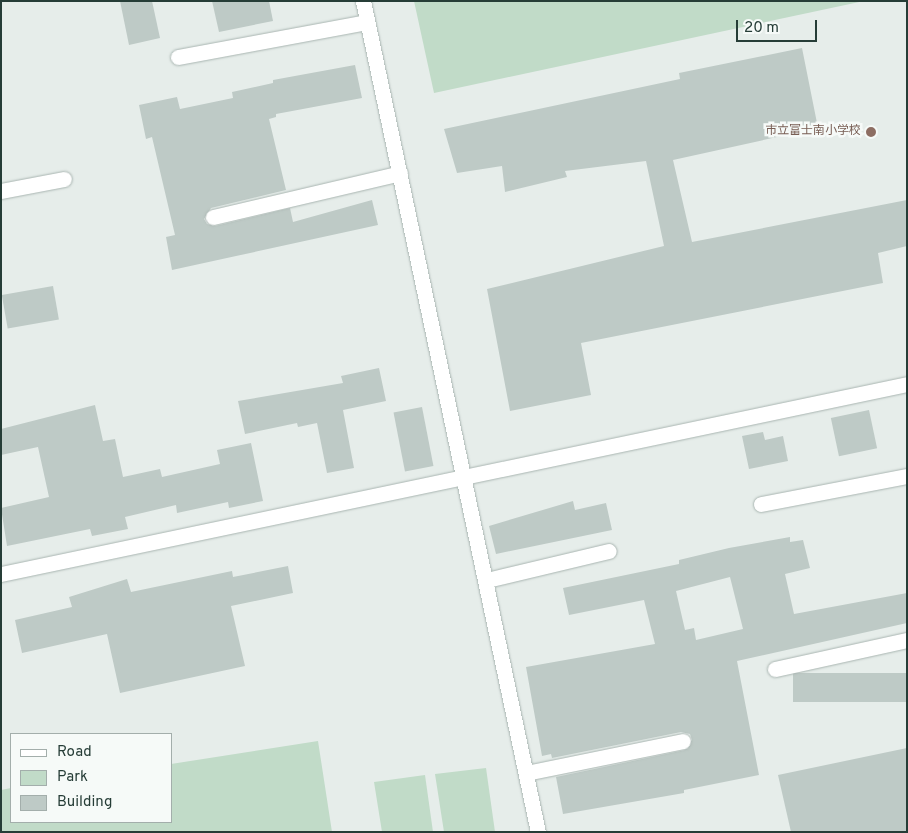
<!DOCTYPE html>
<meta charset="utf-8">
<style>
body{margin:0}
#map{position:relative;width:908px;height:833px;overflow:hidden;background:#e6edea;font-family:Overpass,"Noto Sans JP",sans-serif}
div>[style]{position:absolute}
.green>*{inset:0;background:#c1dbc8}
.building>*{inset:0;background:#becac6;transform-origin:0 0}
.roads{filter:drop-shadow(0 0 1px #a9b5b1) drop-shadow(0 0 1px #a9b5b1)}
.street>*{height:15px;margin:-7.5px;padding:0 7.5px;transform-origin:7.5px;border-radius:7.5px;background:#fff}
.dots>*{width:14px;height:14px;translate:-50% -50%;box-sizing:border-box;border:2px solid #f6faf8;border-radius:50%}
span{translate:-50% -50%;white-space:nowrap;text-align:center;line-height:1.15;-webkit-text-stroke:5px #f6faf8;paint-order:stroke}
.education-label{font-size:12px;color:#785e54}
.right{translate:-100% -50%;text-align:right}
.frame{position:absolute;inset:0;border:2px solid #263d37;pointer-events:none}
.legend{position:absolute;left:10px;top:733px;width:162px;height:90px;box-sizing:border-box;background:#f6faf8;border:1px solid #a3aeab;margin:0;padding:6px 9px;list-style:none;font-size:15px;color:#263d37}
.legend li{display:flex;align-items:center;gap:10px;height:25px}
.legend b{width:25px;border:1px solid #a3aeab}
.scale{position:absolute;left:736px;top:20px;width:81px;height:22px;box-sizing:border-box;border:2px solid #263d37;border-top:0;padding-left:6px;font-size:15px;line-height:18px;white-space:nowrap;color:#263d37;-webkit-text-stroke:4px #f6faf8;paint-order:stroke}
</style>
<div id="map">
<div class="green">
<i style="clip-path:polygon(414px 1px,864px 1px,434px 93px)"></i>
<i style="clip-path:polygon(318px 741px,332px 832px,1px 832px,1px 790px,11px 788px,11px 822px,171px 822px,171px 764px)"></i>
<i style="clip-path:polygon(486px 768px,495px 832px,444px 832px,435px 774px)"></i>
<i style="clip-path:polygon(425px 775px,433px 832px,382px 832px,374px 782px)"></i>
</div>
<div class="building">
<i style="clip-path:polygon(120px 1px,152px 1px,160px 38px,129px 45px)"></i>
<i style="clip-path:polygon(212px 1px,269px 1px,273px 21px,219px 32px)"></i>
<i style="clip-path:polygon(802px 48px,818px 128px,673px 160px,692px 242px,907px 200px,907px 246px,878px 253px,883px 283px,581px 343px,591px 395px,510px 411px,487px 289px,664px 246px,646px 161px,565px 171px,567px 177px,505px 192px,502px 166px,457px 173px,444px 129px,680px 79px,679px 73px)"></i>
<i style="clip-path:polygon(355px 65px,362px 98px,276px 114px,276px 117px,269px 119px,286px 190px,211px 208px,204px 219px,207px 224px,215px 226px,290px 208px,293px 222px,372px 200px,378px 225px,172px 270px,166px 237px,175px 235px,152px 137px,146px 139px,139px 105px,177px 97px,180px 109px,233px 98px,232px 92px,273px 83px,273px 80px)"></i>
<i style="left:53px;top:286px;width:34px;height:52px;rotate:80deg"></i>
<i style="clip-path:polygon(379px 368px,386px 401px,343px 410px,354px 468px,327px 473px,317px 423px,298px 427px,297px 423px,245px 434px,238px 401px,343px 383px,341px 376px)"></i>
<i style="clip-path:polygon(95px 405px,103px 441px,115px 439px,123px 477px,160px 469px,162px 477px,220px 464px,217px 450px,251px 443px,263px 501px,229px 508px,228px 502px,177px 513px,176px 505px,125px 517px,128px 529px,92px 536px,90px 529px,7px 546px,1px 508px,49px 497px,38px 447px,1px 455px,1px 429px)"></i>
<i style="left:422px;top:407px;width:60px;height:29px;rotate:79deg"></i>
<i style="left:869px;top:410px;width:39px;height:39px;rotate:78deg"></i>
<i style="clip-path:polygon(763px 432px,765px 440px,783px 436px,788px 461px,749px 469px,742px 436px)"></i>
<i style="clip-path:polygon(573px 501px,575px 510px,606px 503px,612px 530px,496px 554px,489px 526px)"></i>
<i style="clip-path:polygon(evenodd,790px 537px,790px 542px,803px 540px,810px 568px,785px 574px,794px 614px,907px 593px,907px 623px,737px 661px,759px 775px,684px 790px,684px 793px,563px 814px,556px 777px,685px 750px,692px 740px,690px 734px,681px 732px,552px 758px,551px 754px,542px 756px,526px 667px,655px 644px,644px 600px,569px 615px,563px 588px,679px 564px,679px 560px,729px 548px,790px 537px,730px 577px,743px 629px,696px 640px,694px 628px,685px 630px,676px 591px,730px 577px)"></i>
<i style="clip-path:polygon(288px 566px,293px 593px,231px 606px,245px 666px,120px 693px,107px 634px,22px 653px,15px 620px,72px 607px,69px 597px,127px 579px,131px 592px,232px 571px,233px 577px)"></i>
<i style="left:907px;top:673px;width:29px;height:114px;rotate:90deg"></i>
<i style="clip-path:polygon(907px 748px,907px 832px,791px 832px,778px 775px)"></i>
</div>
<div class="roads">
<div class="street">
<i style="left:363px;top:1px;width:849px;rotate:78.11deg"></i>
<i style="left:178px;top:57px;width:192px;rotate:-10.5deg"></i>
<i style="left:1px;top:191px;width:64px;rotate:-10.8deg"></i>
<i style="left:213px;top:217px;width:192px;rotate:-13.2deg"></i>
<i style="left:761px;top:504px;width:149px;rotate:-10.9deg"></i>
<i style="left:1px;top:574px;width:926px;rotate:-11.84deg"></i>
<i style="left:487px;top:580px;width:125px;rotate:-13.4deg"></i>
<i style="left:775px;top:669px;width:135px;rotate:-12.4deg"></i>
<i style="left:526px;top:773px;width:160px;rotate:-11.5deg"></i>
</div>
</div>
<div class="dots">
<i style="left:871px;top:132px;background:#8d6e63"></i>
</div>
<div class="education-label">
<span class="right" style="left:861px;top:132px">市立富士南小学校</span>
</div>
<div class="frame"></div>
<ul class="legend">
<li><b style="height:6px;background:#fff"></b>Road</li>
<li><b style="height:14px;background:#c1dbc8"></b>Park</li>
<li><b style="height:14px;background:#becac6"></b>Building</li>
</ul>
<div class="scale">20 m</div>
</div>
